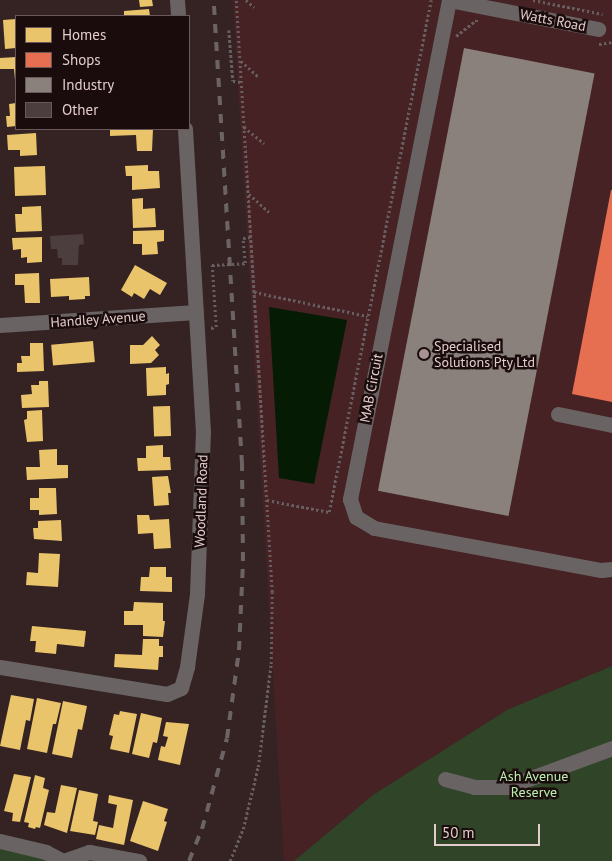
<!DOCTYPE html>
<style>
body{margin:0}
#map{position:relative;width:612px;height:861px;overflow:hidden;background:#352324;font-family:"PT Sans",sans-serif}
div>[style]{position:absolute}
.built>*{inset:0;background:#462224}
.green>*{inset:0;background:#304528}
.water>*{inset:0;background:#051b03}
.homes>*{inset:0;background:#e9c46a;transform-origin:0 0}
.shops>*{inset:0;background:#e76f51}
.industry>*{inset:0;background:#8a817c;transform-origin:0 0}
.building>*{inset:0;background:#4c3d3e}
.path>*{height:2.5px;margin-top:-1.25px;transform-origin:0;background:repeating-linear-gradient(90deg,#685e60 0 2.5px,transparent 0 5px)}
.minor>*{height:15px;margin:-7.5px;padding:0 7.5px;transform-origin:7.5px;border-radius:7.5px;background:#6a6363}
.rail>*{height:4px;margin-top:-2px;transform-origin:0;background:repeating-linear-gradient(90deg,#6c6464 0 9px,transparent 0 18px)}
.dots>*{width:14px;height:14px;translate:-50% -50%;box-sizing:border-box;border:2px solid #1a0c0c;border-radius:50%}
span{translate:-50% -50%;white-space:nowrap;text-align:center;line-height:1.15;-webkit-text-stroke:5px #1a0c0c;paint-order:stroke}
.street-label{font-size:14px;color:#e3cdcc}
.poi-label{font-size:14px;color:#e3cdcc}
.left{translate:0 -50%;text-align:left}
.park-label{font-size:14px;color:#baf0af}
.legend{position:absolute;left:15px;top:15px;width:175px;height:115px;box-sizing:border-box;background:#1a0c0c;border:1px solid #6a5959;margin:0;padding:6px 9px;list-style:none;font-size:15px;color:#e3cdcc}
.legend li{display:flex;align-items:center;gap:10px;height:25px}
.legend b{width:25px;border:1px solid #6a5959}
.scale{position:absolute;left:434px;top:824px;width:106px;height:22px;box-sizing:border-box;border:2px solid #e3cdcc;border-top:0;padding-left:6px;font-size:15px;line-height:18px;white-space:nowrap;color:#e3cdcc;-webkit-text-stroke:4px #1a0c0c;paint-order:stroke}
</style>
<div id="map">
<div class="built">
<i style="clip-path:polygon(233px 0,612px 0,612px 666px,507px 710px,373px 795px,294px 861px,284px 861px)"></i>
</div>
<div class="green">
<i style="clip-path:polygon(612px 666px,612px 861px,294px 861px,373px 795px,507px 710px)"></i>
<i style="clip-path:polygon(0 845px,58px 861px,0 861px)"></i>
</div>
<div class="water">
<i style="clip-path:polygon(269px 307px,347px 320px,314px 484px,279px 478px)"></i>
</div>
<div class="homes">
<i style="clip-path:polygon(139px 0,152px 0,153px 6px,140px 7px)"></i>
<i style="clip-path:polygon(149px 9px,150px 16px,124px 16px,124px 11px)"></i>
<i style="clip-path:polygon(16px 19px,16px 48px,5px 49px,3px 20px)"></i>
<i style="clip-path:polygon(16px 57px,16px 80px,15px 80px,14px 69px,0 69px,0 58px)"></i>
<i style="clip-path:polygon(16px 103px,16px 126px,7px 127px,6px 116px,10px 116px,9px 104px)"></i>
<i style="clip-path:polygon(110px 129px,153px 129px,152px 151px,137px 151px,136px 135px,110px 136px)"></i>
<i style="clip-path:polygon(36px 133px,37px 155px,20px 156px,20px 150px,8px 150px,7px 135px)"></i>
<i style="clip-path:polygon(148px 165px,148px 171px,159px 171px,160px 188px,132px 190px,132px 176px,126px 176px,125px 166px)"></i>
<i style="left:45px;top:166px;width:29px;height:31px;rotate:88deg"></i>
<i style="clip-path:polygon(143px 198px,143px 209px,155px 208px,156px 227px,133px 228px,132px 199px)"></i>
<i style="clip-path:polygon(41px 206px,42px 231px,16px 232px,15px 214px,22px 214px,22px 207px)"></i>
<i style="clip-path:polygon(164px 230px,164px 241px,157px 242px,158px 254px,142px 255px,142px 244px,133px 244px,133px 231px)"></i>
<i style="clip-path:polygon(42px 237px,42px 262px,27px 263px,27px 257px,21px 258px,21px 249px,13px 250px,12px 238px)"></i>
<i style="clip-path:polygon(135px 265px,167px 283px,160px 295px,150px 289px,144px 299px,134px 293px,132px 297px,121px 290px)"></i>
<i style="clip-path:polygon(39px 273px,40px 303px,25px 303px,24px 285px,15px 285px,15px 274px)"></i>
<i style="clip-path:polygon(89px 277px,90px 296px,85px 296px,85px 299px,69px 300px,69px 296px,51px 297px,50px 279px)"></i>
<i style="clip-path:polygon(152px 336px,160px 345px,155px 350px,159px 355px,151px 363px,130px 364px,130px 345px,143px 345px)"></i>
<i style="left:93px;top:341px;width:21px;height:42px;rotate:85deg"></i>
<i style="clip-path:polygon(30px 343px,43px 343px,44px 371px,17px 372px,17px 363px,22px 363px,21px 356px,30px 356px)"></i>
<i style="clip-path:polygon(166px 367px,166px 374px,169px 373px,169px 384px,166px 385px,166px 395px,147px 396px,146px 368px)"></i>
<i style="clip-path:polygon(39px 381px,48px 381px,49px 407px,22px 408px,21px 395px,32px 394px,31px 385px,39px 385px)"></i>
<i style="left:170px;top:406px;width:30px;height:17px;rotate:88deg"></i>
<i style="clip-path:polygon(42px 410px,43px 441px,27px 442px,24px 420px,27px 419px,27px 411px)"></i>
<i style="clip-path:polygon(163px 445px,163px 457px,170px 457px,171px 470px,138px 471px,137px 458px,146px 458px,146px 446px)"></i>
<i style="clip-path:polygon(57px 449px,57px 465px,68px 465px,68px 478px,27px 480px,26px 467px,40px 467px,39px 450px)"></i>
<i style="clip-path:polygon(168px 476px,171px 493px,168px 493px,169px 505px,154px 506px,152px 477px)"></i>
<i style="clip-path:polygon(39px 488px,56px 488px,57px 514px,39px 515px,39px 510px,30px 510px,30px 498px,39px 498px)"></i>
<i style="clip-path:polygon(137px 515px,149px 515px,150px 520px,169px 519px,171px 548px,154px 549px,153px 533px,138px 534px)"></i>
<i style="clip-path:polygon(61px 520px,62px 541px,34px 539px,33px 528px,38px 528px,38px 521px)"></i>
<i style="clip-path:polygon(39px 553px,60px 554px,58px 587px,26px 585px,27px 572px,38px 573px)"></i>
<i style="clip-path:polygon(150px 567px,166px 567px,166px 577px,172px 577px,172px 592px,140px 591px,141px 577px,149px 577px)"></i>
<i style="clip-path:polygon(134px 602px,163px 603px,163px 621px,165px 621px,163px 637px,143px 636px,143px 625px,124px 625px,124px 611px,133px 611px)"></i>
<i style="clip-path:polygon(32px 626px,86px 631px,84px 647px,57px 644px,56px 654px,35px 652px,36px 641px,30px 641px)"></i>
<i style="clip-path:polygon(143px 639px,159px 639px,159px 646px,163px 646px,163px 657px,159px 657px,158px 670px,114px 667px,115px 654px,142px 655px)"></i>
<i style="clip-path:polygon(11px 695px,34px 699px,30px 721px,26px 720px,20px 750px,0 746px)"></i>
<i style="clip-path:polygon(37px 698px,61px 703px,56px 724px,53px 724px,47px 753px,27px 749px)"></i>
<i style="clip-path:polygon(63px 701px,87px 706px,82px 730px,78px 729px,72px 758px,52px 754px)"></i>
<i style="clip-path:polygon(120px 711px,137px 714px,129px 753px,110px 749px,113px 736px,109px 735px,114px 714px,119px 715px)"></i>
<i style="clip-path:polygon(141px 713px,162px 718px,157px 743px,153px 742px,149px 758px,132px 754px)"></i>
<i style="clip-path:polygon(166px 722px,189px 724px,180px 765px,158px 760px,161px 746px,165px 747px,168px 737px,163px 736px)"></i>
<i style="clip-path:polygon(14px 774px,31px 777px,20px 822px,12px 821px,13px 813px,4px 811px)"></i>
<i style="clip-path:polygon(35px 775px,45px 778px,43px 788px,49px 790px,40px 828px,36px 827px,35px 829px,28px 827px,29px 823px,24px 822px)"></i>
<i style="clip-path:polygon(61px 785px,77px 788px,67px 833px,44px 825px,47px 812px,55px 813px)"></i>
<i style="clip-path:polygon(79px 790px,98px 794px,93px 821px,98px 822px,95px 835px,70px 831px)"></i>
<i style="clip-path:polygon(109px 795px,133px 800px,124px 845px,96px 839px,99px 825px,113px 828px,117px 805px,108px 803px)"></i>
<i style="clip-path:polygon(143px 801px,168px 809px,164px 821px,167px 822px,158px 851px,130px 841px)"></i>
</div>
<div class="shops">
<i style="clip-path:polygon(611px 190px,612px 190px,612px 402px,572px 394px)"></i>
</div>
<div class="industry">
<i style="left:464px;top:48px;width:133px;height:451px;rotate:11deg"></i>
</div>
<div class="building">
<i style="clip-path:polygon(83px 234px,84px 244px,79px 245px,78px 265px,62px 265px,62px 258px,58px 258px,57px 249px,51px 249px,50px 236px)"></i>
</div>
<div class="path">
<i style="left:246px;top:0;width:11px;rotate:41deg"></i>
<i style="left:533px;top:0;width:71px;rotate:11.3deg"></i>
<i style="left:229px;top:30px;width:51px;rotate:85.5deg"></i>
<i style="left:233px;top:81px;width:8px;rotate:7deg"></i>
<i style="left:456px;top:36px;width:24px;rotate:-38deg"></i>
<i style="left:475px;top:21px;width:3px"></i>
<i style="left:599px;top:44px;width:13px;rotate:-9deg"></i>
<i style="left:241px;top:61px;width:24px;rotate:42deg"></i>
<i style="left:244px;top:127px;width:26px;rotate:39deg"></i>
<i style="left:249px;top:194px;width:27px;rotate:42deg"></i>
<i style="left:254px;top:292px;width:116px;rotate:11.9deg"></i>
<i style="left:211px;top:328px;width:5px;rotate:-11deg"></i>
<i style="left:216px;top:327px;width:62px;rotate:-93.7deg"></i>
<i style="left:212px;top:265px;width:33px;rotate:-3deg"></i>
<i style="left:245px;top:263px;width:25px;rotate:-95deg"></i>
<i style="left:243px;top:238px;width:7px;rotate:-8deg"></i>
<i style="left:267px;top:500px;width:63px;rotate:11deg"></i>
<i style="left:329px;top:512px;width:522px;rotate:-78.73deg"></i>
<i style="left:230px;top:861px;width:35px;rotate:-68deg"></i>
<i style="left:243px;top:829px;width:64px;rotate:-76.4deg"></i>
<i style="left:258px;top:767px;width:104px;rotate:-82.8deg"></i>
<i style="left:271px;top:664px;width:72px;rotate:-89.2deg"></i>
<i style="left:272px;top:592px;width:593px;rotate:-93.48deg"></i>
</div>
<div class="minor">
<i style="left:177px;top:0;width:16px;rotate:86deg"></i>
<i style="left:449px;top:0;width:509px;rotate:101.22deg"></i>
<i style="left:350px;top:499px;width:19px;rotate:72deg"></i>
<i style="left:356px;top:517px;width:21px;rotate:31deg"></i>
<i style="left:374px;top:528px;width:231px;rotate:10.5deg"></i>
<i style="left:601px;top:570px;width:11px;rotate:-5deg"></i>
<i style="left:449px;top:0;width:152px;rotate:11deg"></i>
<i style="left:0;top:325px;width:196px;rotate:-3.8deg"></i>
<i style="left:558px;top:414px;width:55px;rotate:11.5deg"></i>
<i style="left:0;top:667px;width:169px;rotate:9.2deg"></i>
<i style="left:167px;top:694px;width:15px;rotate:-23deg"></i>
<i style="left:181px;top:688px;width:22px;rotate:-74deg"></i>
<i style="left:187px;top:667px;width:74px;rotate:-82.2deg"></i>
<i style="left:197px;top:594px;width:162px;rotate:-87.9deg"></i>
<i style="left:203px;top:432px;width:304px;rotate:-93.4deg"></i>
<i style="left:445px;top:779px;width:30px;rotate:15deg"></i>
<i style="left:474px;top:787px;width:33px"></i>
<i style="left:507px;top:787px;width:112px;rotate:-20.4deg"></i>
<i style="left:0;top:841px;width:47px;rotate:13.4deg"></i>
<i style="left:46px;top:852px;width:19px;rotate:28deg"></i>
<i style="left:63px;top:861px;width:28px;rotate:-19deg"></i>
<i style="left:89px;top:852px;width:51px;rotate:10.2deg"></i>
</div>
<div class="rail">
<i style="left:189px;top:861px;width:35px;rotate:-68deg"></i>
<i style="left:202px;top:829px;width:94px;rotate:-74.6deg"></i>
<i style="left:227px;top:738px;width:89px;rotate:-82.2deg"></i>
<i style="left:239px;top:650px;width:89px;rotate:-87.4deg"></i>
<i style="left:243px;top:561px;width:97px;rotate:-90.6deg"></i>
<i style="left:242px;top:464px;width:465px;rotate:-93.5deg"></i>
</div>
<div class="dots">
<i style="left:424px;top:354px;background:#a69291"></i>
</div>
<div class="street-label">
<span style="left:553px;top:20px;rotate:11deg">Watts Road</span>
<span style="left:98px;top:319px;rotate:-4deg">Handley Avenue</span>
<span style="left:371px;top:388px;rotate:-79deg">MAB Circuit</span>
<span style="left:201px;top:501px;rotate:-88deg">Woodland Road</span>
</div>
<div class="poi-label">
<span class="left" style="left:434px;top:354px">Specialised<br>Solutions Pty Ltd</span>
</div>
<div class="park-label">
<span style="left:534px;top:784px">Ash Avenue<br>Reserve</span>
</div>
<ul class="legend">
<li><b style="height:14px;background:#e9c46a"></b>Homes</li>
<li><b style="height:14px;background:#e76f51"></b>Shops</li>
<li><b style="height:14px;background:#8a817c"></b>Industry</li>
<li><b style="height:14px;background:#4c3d3e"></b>Other</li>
</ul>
<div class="scale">50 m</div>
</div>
